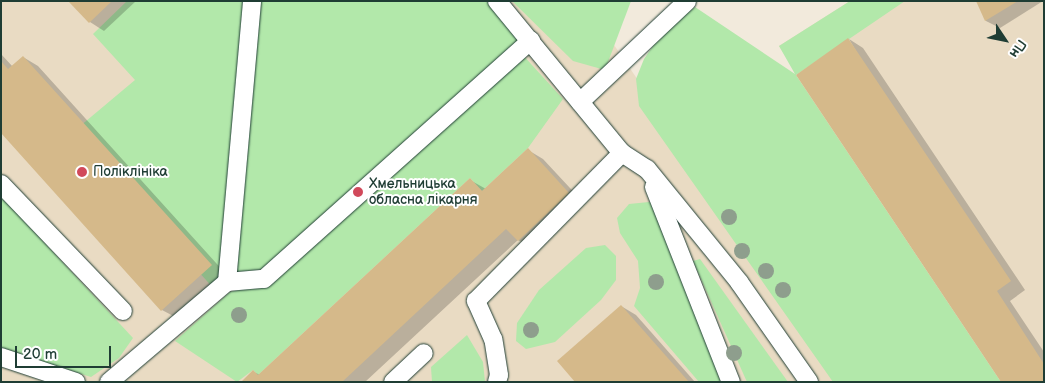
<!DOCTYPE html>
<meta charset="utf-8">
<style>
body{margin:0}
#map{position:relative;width:1045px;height:383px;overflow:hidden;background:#f2eadc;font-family:"Balsamiq Sans",sans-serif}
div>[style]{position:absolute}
.built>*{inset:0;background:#e9dbc3}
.green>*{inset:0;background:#b2e8aa}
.shadow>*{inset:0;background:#0003}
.building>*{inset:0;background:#d5b98a}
.roads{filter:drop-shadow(0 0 1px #1f3d34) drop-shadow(0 0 1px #1f3d34)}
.lane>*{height:18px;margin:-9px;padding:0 9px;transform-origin:9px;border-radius:9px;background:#fff}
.trees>*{width:16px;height:16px;margin:-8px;border-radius:50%;background:#8e9e8d}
.dots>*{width:14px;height:14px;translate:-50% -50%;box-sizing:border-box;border:2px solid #fff;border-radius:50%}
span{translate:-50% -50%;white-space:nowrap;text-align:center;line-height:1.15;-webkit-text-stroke:4px #fff;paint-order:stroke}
.poi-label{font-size:14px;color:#1f3d34}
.left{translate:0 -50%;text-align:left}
.frame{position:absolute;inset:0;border:2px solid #1f3d34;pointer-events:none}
.north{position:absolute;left:980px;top:15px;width:50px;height:50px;-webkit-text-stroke:4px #fff;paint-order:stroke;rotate:124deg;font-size:14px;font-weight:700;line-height:20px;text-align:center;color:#1f3d34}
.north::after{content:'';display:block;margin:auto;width:18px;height:22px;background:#1f3d34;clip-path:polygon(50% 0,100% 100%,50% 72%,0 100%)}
.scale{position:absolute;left:15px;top:346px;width:96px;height:22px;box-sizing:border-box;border:2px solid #1f3d34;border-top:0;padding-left:6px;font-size:15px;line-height:18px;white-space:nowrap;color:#1f3d34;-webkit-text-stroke:4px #fff;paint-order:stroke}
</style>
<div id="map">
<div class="built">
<i style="clip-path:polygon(1px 1px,584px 1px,844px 382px,1px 382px)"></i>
<i style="clip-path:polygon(850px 1px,1044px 1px,1044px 382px,1001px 382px,779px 46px)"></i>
</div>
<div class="green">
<i style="clip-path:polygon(127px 1px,497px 1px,531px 40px,264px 279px,215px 290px,73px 132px,135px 80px,93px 34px)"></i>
<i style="clip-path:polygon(512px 1px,631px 1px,605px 70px,573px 61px)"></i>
<i style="clip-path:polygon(850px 1px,905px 1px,796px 75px,1001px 382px,833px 382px,639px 106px,636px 79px,644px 59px,662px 33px,695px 7px,795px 74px,779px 46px)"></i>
<i style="clip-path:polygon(521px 53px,563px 99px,528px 148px,482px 191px,470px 178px,258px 375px,253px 370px,237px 382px,175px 341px,230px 292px,271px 281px)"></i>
<i style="clip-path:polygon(1px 196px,133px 338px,119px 358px,91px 377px,1px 349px)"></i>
<i style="clip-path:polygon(649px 202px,662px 206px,729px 374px,719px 382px,699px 382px,634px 306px,640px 288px,638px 261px,620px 233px,617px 218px,629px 204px)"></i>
<i style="clip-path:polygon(605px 245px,616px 256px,616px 280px,601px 300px,555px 342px,526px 349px,516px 341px,517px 323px,539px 290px,586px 248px)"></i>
<i style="clip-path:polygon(700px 259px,788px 382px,747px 382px,693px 261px)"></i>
<i style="clip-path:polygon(467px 335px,483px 362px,485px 382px,432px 382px,431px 367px)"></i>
</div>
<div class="shadow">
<i style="clip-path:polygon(70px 1px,136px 1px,104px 31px,90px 22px)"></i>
<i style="clip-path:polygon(977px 1px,1043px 1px,1000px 28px,986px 21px)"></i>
<i style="clip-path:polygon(849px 39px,863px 48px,1025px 290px,1010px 301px,1044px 352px,1044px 382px)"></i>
<i style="clip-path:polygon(1px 54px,13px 67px,23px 57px,38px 66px,226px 274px,177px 318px,162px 310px,1px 131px)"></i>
<i style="clip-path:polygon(528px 150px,543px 159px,583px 202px,533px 249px,518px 240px,365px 382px,243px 382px,254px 372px,260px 375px,470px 180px,486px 189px)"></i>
<i style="clip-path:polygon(621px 306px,636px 315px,695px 382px,577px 382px)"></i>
</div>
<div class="building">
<i style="clip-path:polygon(68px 1px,112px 1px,89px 23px)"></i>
<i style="clip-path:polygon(976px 1px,1018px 1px,985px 21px)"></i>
<i style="clip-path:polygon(848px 38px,1011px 281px,997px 291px,1044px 364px,1044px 382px,1001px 382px,796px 75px)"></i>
<i style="clip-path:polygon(23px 56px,212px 265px,161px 311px,1px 133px,1px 61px,8px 69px)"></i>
<i style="clip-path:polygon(528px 148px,569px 193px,518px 241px,506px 229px,342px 382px,241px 382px,253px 370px,258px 375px,470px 178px,482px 191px)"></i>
<i style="clip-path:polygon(621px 305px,689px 382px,575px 382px,557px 361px)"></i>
</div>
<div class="roads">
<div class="lane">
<i style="left:497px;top:1px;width:197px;rotate:50.6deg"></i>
<i style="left:622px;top:153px;width:30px;rotate:33deg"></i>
<i style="left:647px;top:169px;width:146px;rotate:50.8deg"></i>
<i style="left:739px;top:282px;width:122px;rotate:55deg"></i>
<i style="left:580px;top:102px;width:147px;rotate:-43.3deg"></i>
<i style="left:1px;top:184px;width:176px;rotate:46.2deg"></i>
<i style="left:654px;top:187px;width:210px;rotate:68.5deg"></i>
<i style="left:227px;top:282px;width:37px;rotate:-5deg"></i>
<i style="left:264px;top:279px;width:358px;rotate:-41.8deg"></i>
<i style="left:1px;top:357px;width:79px;rotate:18.4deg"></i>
<i style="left:109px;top:382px;width:155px;rotate:-40.3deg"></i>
<i style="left:227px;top:282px;width:282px;rotate:-84.9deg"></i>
<i style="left:393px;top:382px;width:42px;rotate:-43.1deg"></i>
<i style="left:497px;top:382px;width:7px;rotate:-74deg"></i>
<i style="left:499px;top:375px;width:36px;rotate:-99deg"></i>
<i style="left:493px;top:339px;width:42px;rotate:-114.1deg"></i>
<i style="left:476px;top:301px;width:208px;rotate:-45.4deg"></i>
</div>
</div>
<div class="trees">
<i style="left:729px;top:217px"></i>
<i style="left:742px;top:251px"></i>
<i style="left:766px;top:271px"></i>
<i style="left:656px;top:282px"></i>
<i style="left:783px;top:290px"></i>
<i style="left:239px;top:315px"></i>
<i style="left:531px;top:330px"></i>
<i style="left:734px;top:353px"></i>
</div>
<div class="dots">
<i style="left:82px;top:172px;background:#d1495b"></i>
<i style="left:358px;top:192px;background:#d1495b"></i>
</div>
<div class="poi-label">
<span class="left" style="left:93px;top:172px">Поліклініка</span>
<span class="left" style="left:369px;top:192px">Хмельницька<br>обласна лікарня</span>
</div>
<div class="frame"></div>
<div class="north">Пн</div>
<div class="scale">20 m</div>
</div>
